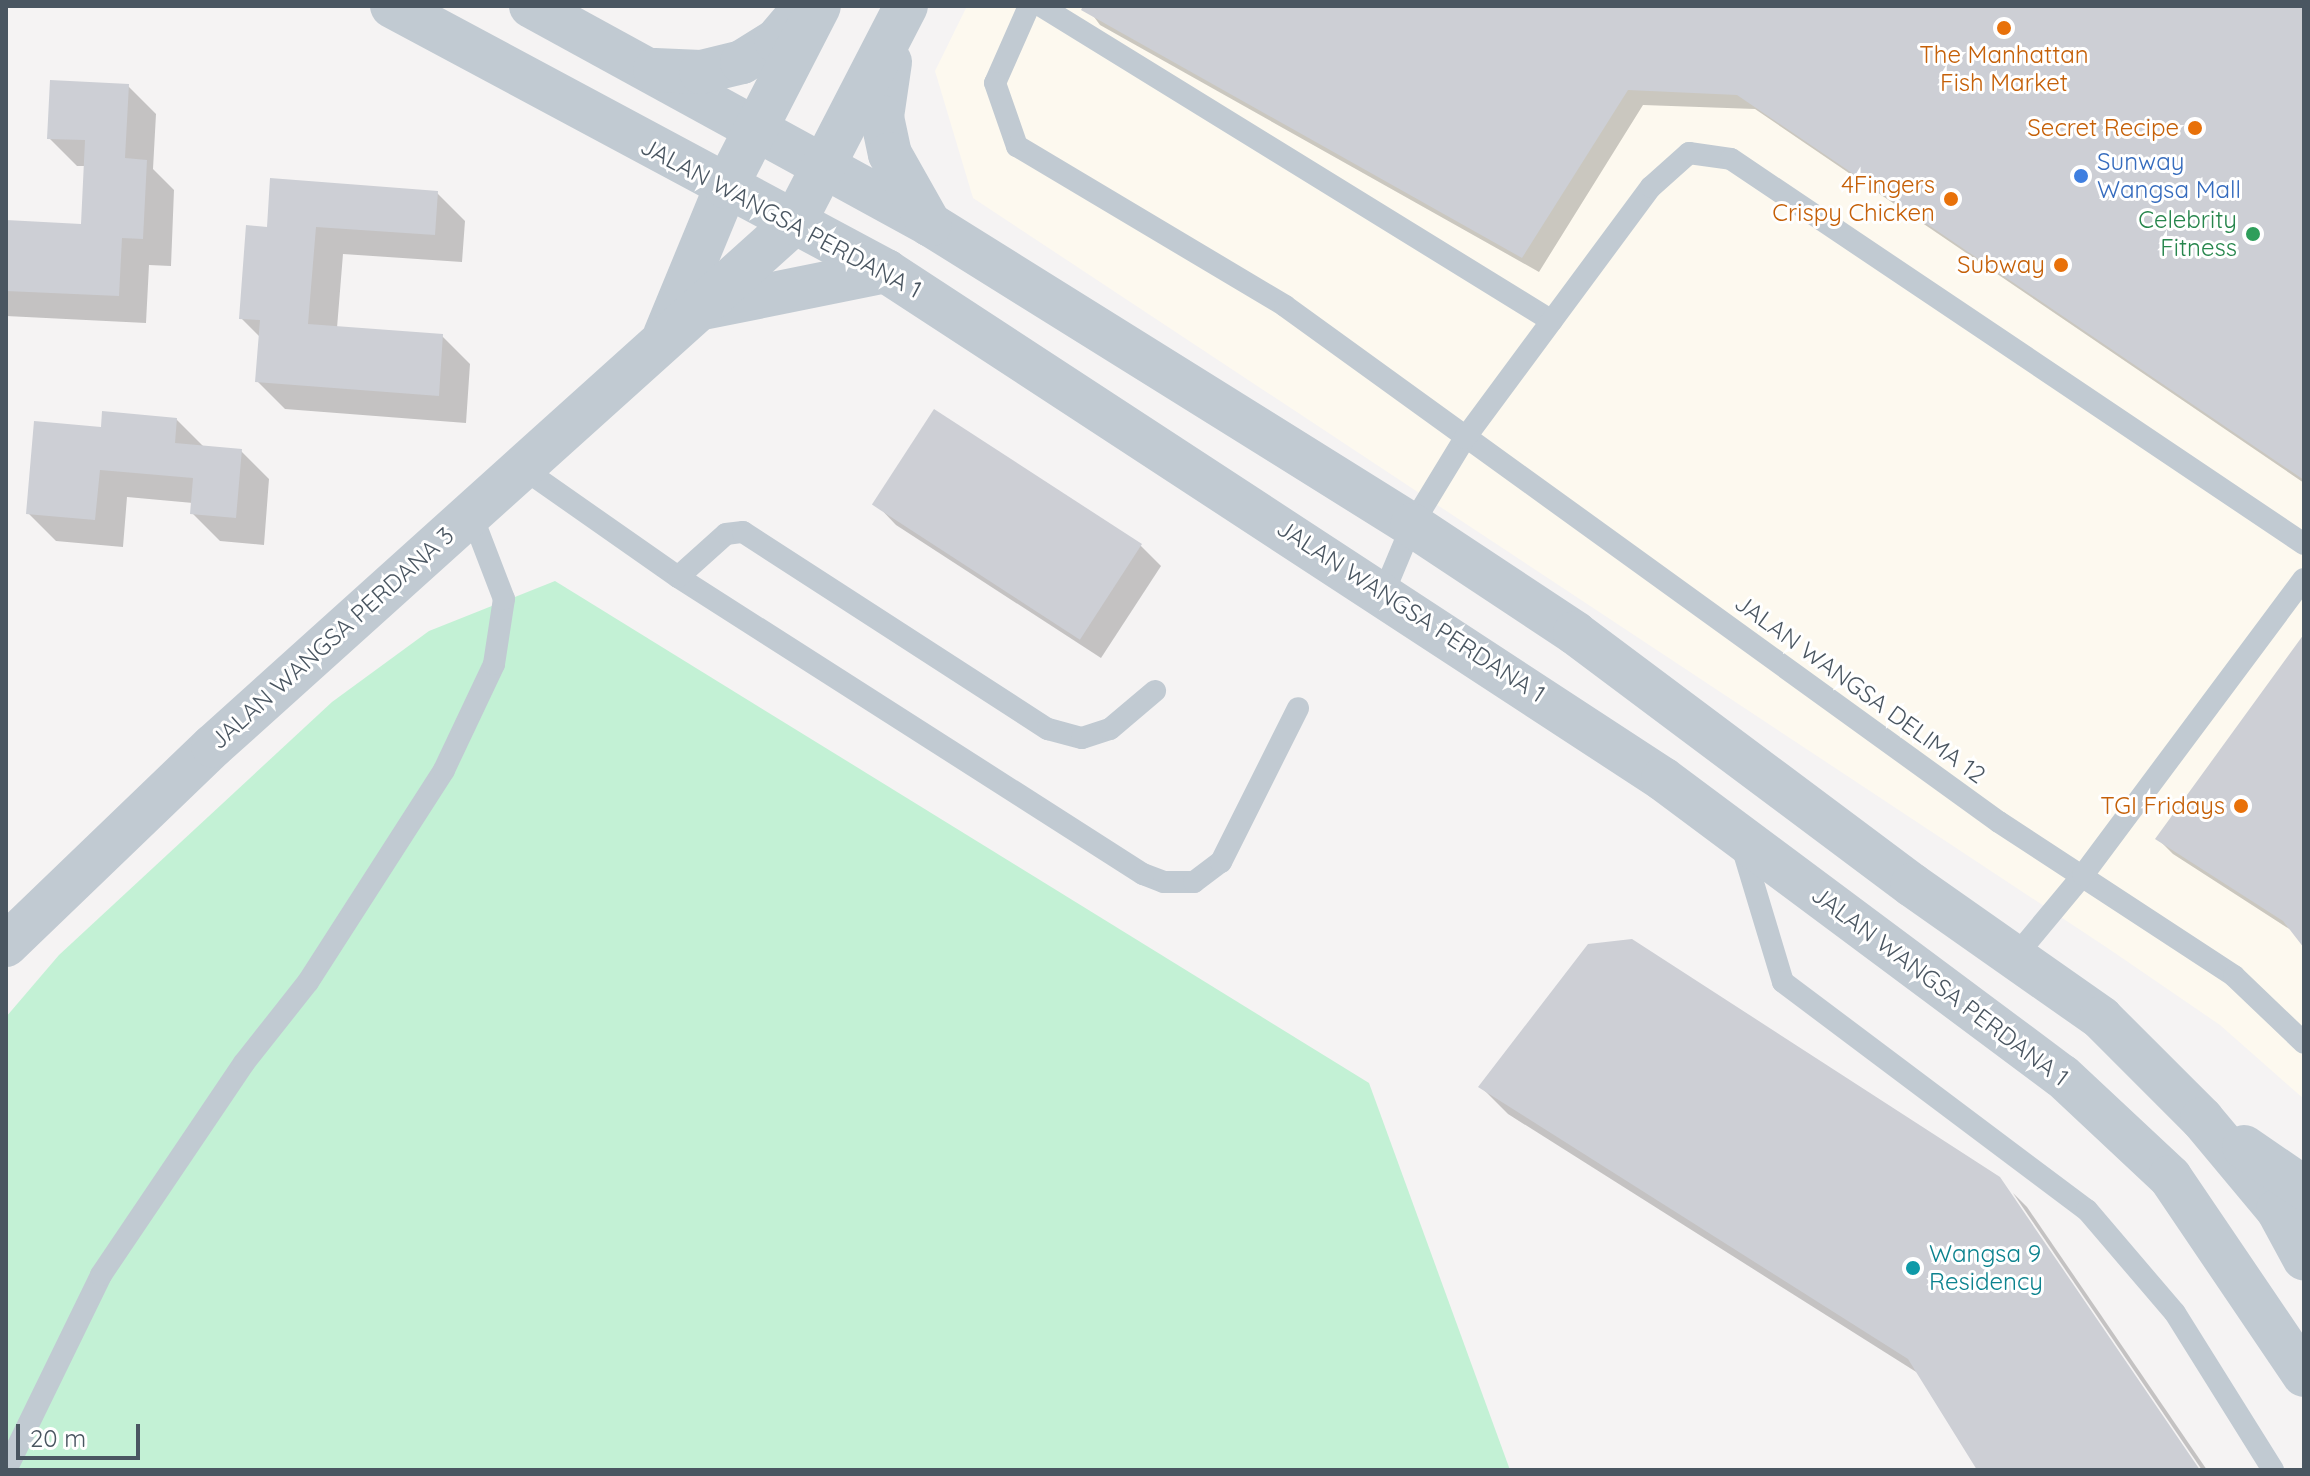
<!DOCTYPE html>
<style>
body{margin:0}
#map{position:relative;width:2310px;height:1476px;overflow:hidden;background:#f5f3f3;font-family:Quicksand,sans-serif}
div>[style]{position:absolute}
.commercial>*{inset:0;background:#fdf9ef}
.green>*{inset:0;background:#c3f1d5}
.shadow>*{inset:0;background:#0003}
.building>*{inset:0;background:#cdcfd5;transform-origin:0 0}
.service>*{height:22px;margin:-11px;padding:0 11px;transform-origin:11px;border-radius:11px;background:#c1cad2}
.tertiary>*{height:44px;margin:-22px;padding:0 22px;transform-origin:22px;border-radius:22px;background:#c1cad2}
.dots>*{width:22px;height:22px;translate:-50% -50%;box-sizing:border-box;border:4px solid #fff;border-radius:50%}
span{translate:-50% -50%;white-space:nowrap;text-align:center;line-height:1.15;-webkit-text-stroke:6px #fff;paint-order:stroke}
.food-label{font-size:24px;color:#c56008}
.right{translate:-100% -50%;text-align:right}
.shop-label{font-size:24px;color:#366cbe}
.left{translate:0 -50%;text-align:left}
.street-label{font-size:24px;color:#4a5661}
.leisure-label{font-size:24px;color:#27864d}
.culture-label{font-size:24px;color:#0d838f}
.frame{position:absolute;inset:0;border:8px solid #4a5661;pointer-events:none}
.scale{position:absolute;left:16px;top:1424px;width:124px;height:36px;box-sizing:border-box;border:4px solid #4a5661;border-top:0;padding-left:10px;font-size:24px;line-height:28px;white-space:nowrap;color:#4a5661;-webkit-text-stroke:6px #fff;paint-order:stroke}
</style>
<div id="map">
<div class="commercial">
<i style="clip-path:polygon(967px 6px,2304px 6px,2304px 1099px,2220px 1025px,2109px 949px,973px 198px,935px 71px)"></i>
</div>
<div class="green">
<i style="clip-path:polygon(555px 581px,1369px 1083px,1510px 1470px,6px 1470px,6px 1017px,59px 955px,332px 702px,429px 631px)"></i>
</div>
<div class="shadow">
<i style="clip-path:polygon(1086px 6px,2304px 6px,2304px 483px,1755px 109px,1643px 105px,1539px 272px,1100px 25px)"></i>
<i style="clip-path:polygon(128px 86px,156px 114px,153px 169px,174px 190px,171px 266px,149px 265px,146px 323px,6px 316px,6px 222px,83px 226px,86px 166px,77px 166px,49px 138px)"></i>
<i style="clip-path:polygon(437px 193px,465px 221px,462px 262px,343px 254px,337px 328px,442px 336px,470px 364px,466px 423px,285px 409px,257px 381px,260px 337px,241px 318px,269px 229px)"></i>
<i style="clip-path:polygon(176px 419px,205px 448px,241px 451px,269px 479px,264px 545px,220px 541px,192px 513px,193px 503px,127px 497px,123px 547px,56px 541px,28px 513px,102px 429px)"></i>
<i style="clip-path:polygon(876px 504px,1140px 545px,1161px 566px,1101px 658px,896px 525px)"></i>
<i style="clip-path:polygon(2304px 637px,2304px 945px,2294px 932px,2173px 854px,2158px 839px)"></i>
<i style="clip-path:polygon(1480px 1086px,1998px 1178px,2197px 1470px,1979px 1470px,1921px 1375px,1508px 1114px)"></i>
<i style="clip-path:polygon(2013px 1193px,2027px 1207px,2207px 1470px,2202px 1470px)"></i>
</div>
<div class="building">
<i style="clip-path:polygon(1083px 6px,2304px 6px,2304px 480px,1737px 95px,1628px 90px,1522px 258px,1081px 10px)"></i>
<i style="clip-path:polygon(50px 80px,129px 84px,125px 158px,147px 160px,143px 239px,122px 238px,119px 296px,6px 291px,6px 220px,81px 224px,85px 140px,47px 139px)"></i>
<i style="clip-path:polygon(270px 178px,438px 191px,435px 235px,316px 227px,308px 324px,443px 334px,439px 396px,255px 382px,260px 320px,239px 319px,246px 225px,267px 227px)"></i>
<i style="left:934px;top:409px;width:248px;height:114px;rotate:33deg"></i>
<i style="clip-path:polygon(102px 411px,177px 418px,175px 443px,242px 449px,236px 518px,190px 514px,193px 478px,100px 470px,95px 520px,26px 514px,34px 421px,101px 427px)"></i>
<i style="clip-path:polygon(2304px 634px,2304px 948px,2283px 921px,2155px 839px)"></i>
<i style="clip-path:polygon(1632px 939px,2000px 1177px,2200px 1470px,1977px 1470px,1908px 1359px,1478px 1087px,1588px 944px)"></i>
</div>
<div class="service">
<i style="left:1029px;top:6px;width:84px;rotate:113.8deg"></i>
<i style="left:995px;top:83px;width:67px;rotate:70.8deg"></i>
<i style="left:1017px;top:146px;width:312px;rotate:30.8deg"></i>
<i style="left:1285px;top:306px;width:881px;rotate:35.86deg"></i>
<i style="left:1999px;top:822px;width:281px;rotate:33.2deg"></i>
<i style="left:2234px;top:976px;width:97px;rotate:43.7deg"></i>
<i style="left:1041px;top:6px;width:600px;rotate:31.65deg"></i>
<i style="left:521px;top:467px;width:192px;rotate:35deg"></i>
<i style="left:678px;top:577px;width:552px;rotate:32.57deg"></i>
<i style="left:1143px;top:874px;width:22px;rotate:21deg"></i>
<i style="left:1164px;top:882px;width:30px"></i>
<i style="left:1194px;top:882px;width:34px;rotate:-37deg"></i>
<i style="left:1221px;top:862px;width:172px;rotate:-63.4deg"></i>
<i style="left:678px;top:577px;width:64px;rotate:-41.9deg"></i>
<i style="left:726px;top:534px;width:17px;rotate:-7deg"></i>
<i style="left:743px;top:532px;width:363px;rotate:32.9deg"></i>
<i style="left:1048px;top:729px;width:35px;rotate:15deg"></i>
<i style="left:1082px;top:738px;width:29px;rotate:-18deg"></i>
<i style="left:1110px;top:729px;width:59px;rotate:-40.2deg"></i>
<i style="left:1384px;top:592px;width:73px;rotate:-67.3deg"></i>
<i style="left:1412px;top:525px;width:102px;rotate:-58.7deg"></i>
<i style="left:1465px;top:438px;width:312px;rotate:-53.5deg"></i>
<i style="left:1651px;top:187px;width:51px;rotate:-41.8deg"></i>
<i style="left:1689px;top:153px;width:42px;rotate:8.1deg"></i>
<i style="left:1731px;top:159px;width:690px;rotate:33.9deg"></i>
<i style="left:1741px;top:843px;width:145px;rotate:73.2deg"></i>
<i style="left:1783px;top:982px;width:380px;rotate:36.9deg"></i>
<i style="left:2087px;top:1210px;width:135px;rotate:49.5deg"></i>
<i style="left:2175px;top:1313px;width:185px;rotate:58deg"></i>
<i style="left:2014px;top:958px;width:108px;rotate:-50.3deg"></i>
<i style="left:2083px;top:875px;width:369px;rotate:-53.3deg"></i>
<i style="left:6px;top:1470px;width:217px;rotate:-64deg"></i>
<i style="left:101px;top:1275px;width:256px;rotate:-56deg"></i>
<i style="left:244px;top:1063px;width:103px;rotate:-51.7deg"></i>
<i style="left:308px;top:982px;width:252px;rotate:-57.3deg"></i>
<i style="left:444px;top:770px;width:117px;rotate:-64.7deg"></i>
<i style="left:494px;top:664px;width:66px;rotate:-81.3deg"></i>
<i style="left:504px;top:599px;width:92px;rotate:-111deg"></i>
</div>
<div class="tertiary">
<i style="left:392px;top:6px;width:561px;rotate:28.21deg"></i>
<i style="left:886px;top:271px;width:928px;rotate:33.18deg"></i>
<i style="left:1663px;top:779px;width:497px;rotate:36.7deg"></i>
<i style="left:2062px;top:1076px;width:148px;rotate:43.1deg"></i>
<i style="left:2170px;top:1177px;width:239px;rotate:55.9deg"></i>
<i style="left:531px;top:6px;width:456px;rotate:28.7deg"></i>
<i style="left:931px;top:225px;width:567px;rotate:31.95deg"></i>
<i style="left:1412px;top:525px;width:196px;rotate:33.5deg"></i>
<i style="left:1575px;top:633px;width:421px;rotate:36.8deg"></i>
<i style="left:1912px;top:885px;width:231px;rotate:35.1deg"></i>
<i style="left:2101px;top:1018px;width:143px;rotate:45deg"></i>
<i style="left:2202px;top:1119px;width:119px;rotate:50.1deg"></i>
<i style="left:2278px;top:1210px;width:55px;rotate:61.6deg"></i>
<i style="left:890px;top:62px;width:56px;rotate:98.3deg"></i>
<i style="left:882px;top:117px;width:38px;rotate:78deg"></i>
<i style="left:890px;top:154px;width:81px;rotate:60.6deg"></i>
<i style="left:655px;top:70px;width:46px;rotate:2.5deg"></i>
<i style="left:701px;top:72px;width:42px;rotate:-13.7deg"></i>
<i style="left:742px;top:62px;width:40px;rotate:-32deg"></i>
<i style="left:776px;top:41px;width:43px;rotate:-49.7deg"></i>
<i style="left:703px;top:308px;width:187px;rotate:-11.4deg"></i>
<i style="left:665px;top:335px;width:160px;rotate:-67.6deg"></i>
<i style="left:726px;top:187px;width:203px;rotate:-62.8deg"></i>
<i style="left:6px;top:945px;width:287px;rotate:-43.9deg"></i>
<i style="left:213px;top:746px;width:782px;rotate:-41.99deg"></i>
<i style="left:794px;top:223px;width:244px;rotate:-62.7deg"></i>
<i style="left:2244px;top:1147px;width:73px;rotate:34.3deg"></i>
</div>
<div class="dots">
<i style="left:2004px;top:28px;background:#e8710a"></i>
<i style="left:2195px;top:128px;background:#e8710a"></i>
<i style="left:2081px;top:176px;background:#3f7fe0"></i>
<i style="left:1951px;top:199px;background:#e8710a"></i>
<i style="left:2253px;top:234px;background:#2e9e5b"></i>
<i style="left:2061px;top:265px;background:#e8710a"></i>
<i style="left:2241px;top:806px;background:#e8710a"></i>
<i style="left:1913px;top:1268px;background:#0f9aa8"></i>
</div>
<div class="food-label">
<span style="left:2004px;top:69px">The Manhattan<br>Fish Market</span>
<span class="right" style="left:2179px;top:128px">Secret Recipe</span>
<span class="right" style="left:1935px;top:199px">4Fingers<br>Crispy Chicken</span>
<span class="right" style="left:2045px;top:265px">Subway</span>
<span class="right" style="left:2225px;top:806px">TGI Fridays</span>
</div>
<div class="shop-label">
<span class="left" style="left:2097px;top:176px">Sunway<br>Wangsa Mall</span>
</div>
<div class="street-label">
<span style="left:781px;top:218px;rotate:28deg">JALAN WANGSA PERDANA 1</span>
<span style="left:1411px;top:611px;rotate:33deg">JALAN WANGSA PERDANA 1</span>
<span style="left:332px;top:638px;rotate:-42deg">JALAN WANGSA PERDANA 3</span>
<span style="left:1860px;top:689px;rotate:36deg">JALAN WANGSA DELIMA 12</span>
<span style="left:1940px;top:986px;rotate:37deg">JALAN WANGSA PERDANA 1</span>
</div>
<div class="leisure-label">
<span class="right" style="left:2237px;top:234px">Celebrity<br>Fitness</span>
</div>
<div class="culture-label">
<span class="left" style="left:1929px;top:1268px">Wangsa 9<br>Residency</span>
</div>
<div class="frame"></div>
<div class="scale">20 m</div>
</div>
